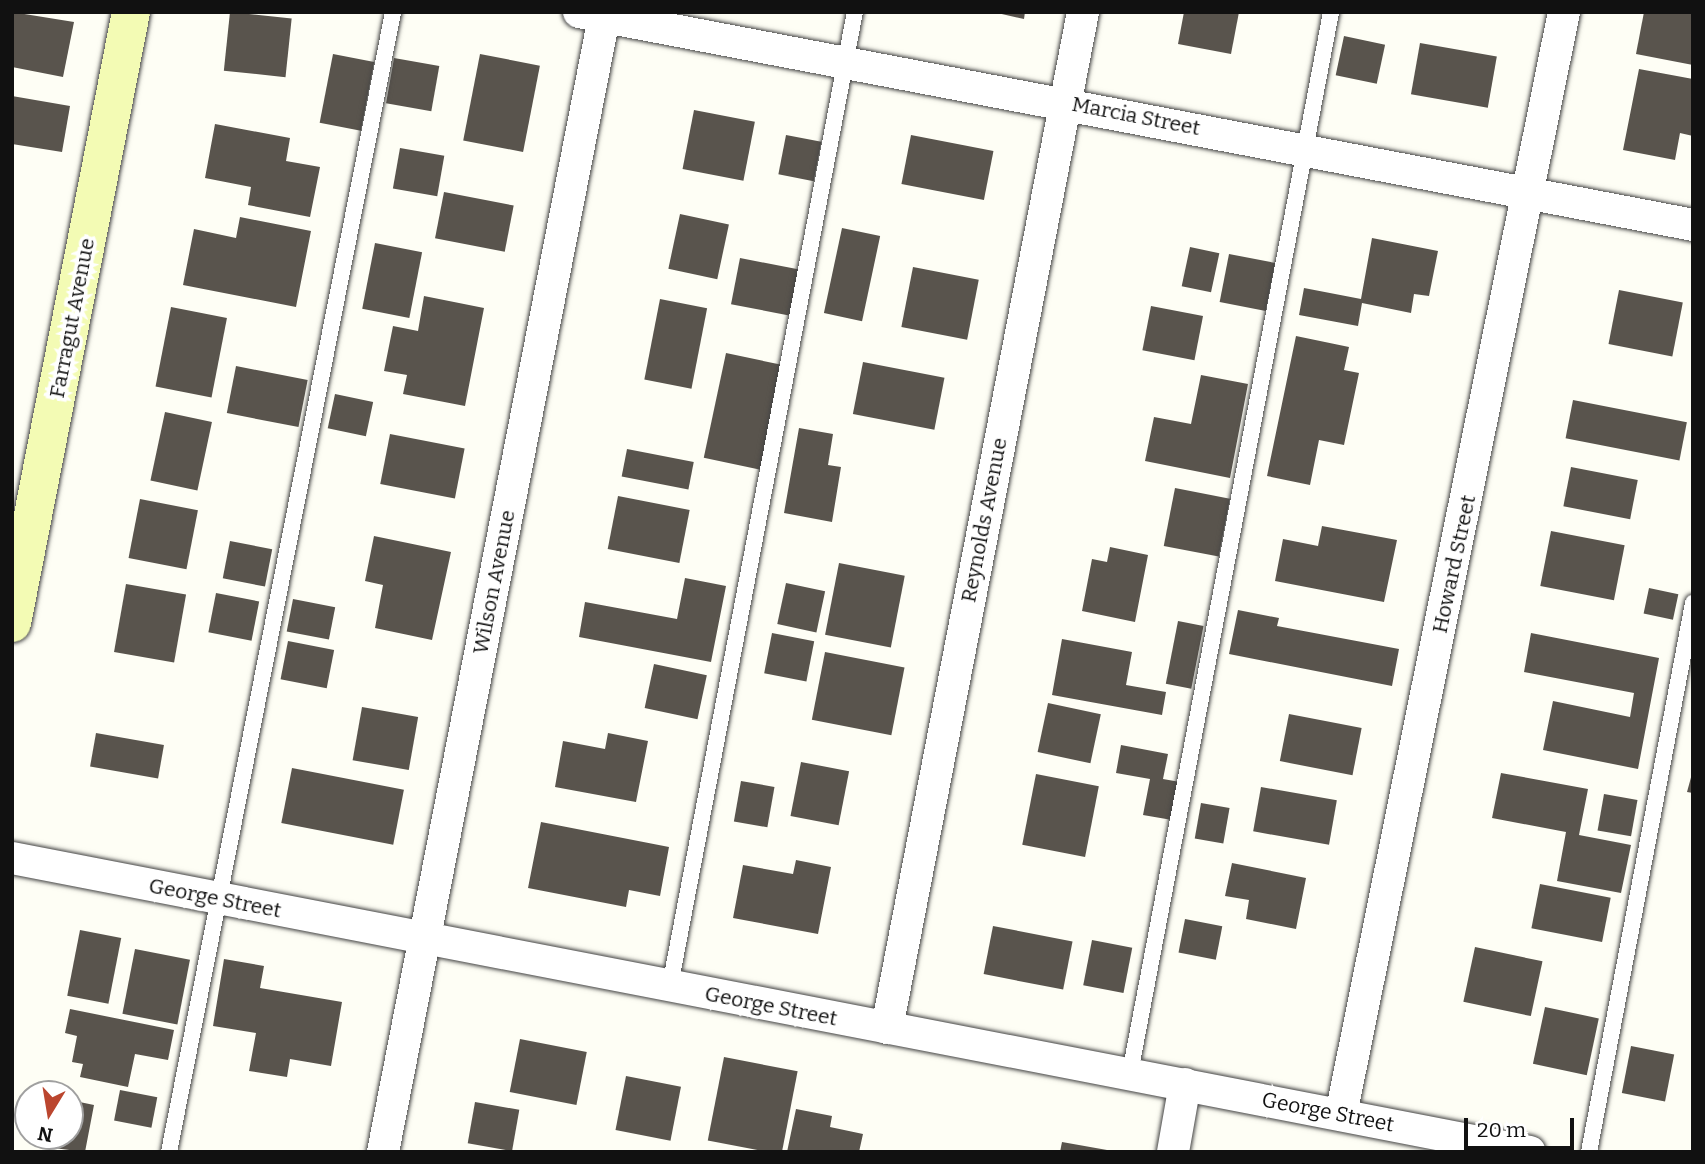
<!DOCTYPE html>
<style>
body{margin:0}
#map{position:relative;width:1705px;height:1164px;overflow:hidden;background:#fefef5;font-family:Bitter,serif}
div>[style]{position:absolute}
.building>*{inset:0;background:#59544d;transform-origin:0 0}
.roads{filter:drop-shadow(0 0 2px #444) drop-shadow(0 0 2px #444)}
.lane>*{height:16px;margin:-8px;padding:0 8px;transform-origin:8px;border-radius:8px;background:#fff}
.street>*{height:32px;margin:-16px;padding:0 16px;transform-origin:16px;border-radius:16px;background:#fff}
.secondary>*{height:38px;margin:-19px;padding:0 19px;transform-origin:19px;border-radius:19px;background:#f3fbb4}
span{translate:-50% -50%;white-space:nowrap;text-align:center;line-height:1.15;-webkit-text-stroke:7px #fff;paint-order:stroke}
.street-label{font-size:21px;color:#111}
.frame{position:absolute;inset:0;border:14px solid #111;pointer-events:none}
.north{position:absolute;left:14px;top:1080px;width:70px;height:70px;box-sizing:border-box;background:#fff;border:2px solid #a0a0a0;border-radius:50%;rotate:191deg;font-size:19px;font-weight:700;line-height:28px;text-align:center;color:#111}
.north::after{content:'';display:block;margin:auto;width:24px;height:32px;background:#bb462f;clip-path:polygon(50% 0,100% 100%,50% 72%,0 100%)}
.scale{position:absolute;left:1464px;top:1118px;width:110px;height:32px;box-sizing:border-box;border:4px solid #111;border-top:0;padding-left:9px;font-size:21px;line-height:24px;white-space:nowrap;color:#111;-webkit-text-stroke:5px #fff;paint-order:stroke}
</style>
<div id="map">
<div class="building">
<i style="clip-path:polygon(12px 12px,74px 22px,63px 77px,12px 67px)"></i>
<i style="left:230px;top:12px;width:62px;height:59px;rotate:6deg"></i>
<i style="clip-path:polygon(993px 12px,1025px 12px,1024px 19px)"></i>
<i style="clip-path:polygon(1184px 12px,1239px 12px,1231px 54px,1178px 44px)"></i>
<i style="clip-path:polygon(1644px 12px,1693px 12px,1693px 65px,1636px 54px)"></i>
<i style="left:1344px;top:36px;width:42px;height:40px;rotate:12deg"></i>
<i style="left:1420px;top:43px;width:78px;height:52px;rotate:10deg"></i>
<i style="left:333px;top:54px;width:42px;height:70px;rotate:11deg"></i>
<i style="left:480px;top:54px;width:61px;height:88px;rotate:11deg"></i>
<i style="left:394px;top:58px;width:46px;height:46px;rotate:10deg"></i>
<i style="clip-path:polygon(1639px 69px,1693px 79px,1693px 136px,1680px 133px,1675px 160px,1623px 150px)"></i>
<i style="clip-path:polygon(12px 96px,70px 106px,62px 152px,12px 144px)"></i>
<i style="left:694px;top:110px;width:62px;height:60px;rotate:11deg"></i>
<i style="clip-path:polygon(215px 124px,290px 138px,286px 161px,320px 167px,310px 217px,248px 205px,251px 187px,205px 178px)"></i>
<i style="left:786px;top:135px;width:36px;height:40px;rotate:11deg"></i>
<i style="left:911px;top:135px;width:84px;height:50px;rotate:11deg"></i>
<i style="left:400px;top:148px;width:45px;height:41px;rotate:10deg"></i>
<i style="left:444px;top:192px;width:71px;height:47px;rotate:11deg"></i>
<i style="left:680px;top:214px;width:50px;height:56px;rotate:12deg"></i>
<i style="clip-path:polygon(240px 217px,311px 231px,296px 307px,183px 285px,194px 229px,236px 238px)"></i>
<i style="left:842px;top:228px;width:39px;height:87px;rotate:12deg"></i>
<i style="clip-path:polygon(1372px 238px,1438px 251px,1429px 296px,1414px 294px,1411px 313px,1362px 303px,1358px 326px,1299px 315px,1304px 288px,1361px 299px)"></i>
<i style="left:375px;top:243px;width:48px;height:67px;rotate:11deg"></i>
<i style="left:1190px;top:247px;width:30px;height:40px;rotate:12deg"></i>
<i style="left:1229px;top:254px;width:47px;height:49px;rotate:11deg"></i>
<i style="left:740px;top:258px;width:63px;height:47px;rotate:11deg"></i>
<i style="left:913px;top:267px;width:67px;height:61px;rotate:11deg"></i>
<i style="left:1619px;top:290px;width:65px;height:55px;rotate:11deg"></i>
<i style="clip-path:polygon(424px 296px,484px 308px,465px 406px,403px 394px,407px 375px,384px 371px,393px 326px,418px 331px)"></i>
<i style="left:660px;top:299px;width:48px;height:82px;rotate:11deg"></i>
<i style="left:1151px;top:306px;width:53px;height:45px;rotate:11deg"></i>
<i style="left:171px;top:307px;width:57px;height:81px;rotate:11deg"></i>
<i style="clip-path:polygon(1296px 336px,1349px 347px,1344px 370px,1359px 373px,1344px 445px,1319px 440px,1310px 485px,1267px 476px)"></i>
<i style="left:726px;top:353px;width:58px;height:107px;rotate:12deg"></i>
<i style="left:863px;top:362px;width:83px;height:53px;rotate:11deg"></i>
<i style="left:236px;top:366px;width:73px;height:48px;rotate:11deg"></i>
<i style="clip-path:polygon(1201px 375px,1248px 384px,1230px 478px,1145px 461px,1154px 417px,1191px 424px)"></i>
<i style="left:335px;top:394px;width:39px;height:35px;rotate:12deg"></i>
<i style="left:1573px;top:400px;width:116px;height:39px;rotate:11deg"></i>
<i style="left:165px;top:412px;width:48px;height:70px;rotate:12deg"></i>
<i style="clip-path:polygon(799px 428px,833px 434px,828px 465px,841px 467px,832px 522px,784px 513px)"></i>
<i style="left:390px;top:434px;width:76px;height:51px;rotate:11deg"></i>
<i style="left:627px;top:449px;width:68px;height:28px;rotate:11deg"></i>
<i style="left:1571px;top:467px;width:68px;height:40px;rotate:11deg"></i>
<i style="left:1175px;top:488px;width:56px;height:59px;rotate:11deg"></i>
<i style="left:618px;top:496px;width:73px;height:54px;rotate:11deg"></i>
<i style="left:140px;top:499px;width:59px;height:60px;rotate:11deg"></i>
<i style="clip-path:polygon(1322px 526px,1397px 540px,1384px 602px,1275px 581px,1283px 539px,1318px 546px)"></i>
<i style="left:1551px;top:531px;width:75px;height:56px;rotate:11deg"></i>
<i style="clip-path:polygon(374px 536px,451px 552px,432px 640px,375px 628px,383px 585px,365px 581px)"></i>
<i style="left:230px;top:541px;width:43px;height:38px;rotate:11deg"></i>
<i style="clip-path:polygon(1110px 547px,1148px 555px,1135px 622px,1082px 611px,1092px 559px,1107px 562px)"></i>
<i style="left:839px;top:563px;width:67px;height:73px;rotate:11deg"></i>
<i style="clip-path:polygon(685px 578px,726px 586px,711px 662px,579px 637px,585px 602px,677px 619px)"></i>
<i style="left:786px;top:583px;width:40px;height:42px;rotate:12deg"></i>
<i style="left:126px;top:584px;width:61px;height:69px;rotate:10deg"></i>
<i style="left:1649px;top:588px;width:30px;height:26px;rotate:12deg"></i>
<i style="left:216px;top:593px;width:44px;height:40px;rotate:11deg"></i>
<i style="left:293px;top:599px;width:43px;height:33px;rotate:11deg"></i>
<i style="clip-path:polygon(1238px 610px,1279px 618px,1277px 626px,1399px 649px,1392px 686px,1229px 654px)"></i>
<i style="left:1178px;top:621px;width:26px;height:64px;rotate:11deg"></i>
<i style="left:772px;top:633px;width:43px;height:41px;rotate:11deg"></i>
<i style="clip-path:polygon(1531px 633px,1659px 658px,1638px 769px,1543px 750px,1553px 701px,1630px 717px,1634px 693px,1524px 672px)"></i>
<i style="clip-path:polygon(1062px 639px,1132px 652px,1126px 685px,1166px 692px,1162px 715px,1052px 695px)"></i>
<i style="left:288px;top:641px;width:47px;height:39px;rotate:11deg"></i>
<i style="left:825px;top:652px;width:81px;height:69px;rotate:11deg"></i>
<i style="left:654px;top:664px;width:54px;height:45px;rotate:12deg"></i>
<i style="left:1048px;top:703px;width:54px;height:50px;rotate:12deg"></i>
<i style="left:362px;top:707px;width:57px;height:54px;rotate:10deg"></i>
<i style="left:1289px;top:714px;width:74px;height:48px;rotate:11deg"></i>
<i style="left:96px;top:733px;width:69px;height:34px;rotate:10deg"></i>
<i style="clip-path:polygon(608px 733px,648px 741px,636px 802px,555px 787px,563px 741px,605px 749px)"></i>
<i style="clip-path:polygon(1121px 745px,1168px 754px,1163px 779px,1180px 782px,1172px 820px,1143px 815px,1150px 779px,1116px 773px)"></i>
<i style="left:801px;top:762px;width:49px;height:55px;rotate:11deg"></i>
<i style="left:292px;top:768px;width:114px;height:56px;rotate:11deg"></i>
<i style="clip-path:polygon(1693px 770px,1693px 793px,1687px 792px)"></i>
<i style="clip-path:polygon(1501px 773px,1588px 789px,1579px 835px,1631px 845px,1621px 893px,1557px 881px,1566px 832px,1492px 818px)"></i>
<i style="left:1036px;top:774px;width:64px;height:72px;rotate:11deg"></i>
<i style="left:741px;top:781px;width:34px;height:41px;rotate:10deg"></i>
<i style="left:1261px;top:787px;width:77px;height:45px;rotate:10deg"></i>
<i style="left:1604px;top:794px;width:34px;height:37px;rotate:10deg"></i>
<i style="left:1201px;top:803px;width:29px;height:36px;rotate:10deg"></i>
<i style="clip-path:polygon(541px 822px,669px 847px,660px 896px,629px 890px,626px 907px,528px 888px)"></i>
<i style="clip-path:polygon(796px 860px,831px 867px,818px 934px,733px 918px,743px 865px,793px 874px)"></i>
<i style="clip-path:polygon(1232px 863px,1306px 878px,1296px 929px,1246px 919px,1249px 900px,1225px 896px)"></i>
<i style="left:1540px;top:884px;width:72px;height:45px;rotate:11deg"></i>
<i style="left:1185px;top:919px;width:38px;height:34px;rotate:11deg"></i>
<i style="left:993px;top:926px;width:81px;height:49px;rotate:11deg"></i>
<i style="left:80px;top:930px;width:42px;height:67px;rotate:11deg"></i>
<i style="left:1092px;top:940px;width:41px;height:46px;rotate:11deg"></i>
<i style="left:1475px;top:947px;width:69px;height:56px;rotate:12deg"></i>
<i style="left:135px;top:949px;width:56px;height:66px;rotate:11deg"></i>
<i style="clip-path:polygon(224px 959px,264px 966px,260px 988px,342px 1002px,331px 1066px,290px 1059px,287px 1077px,249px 1071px,256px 1033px,213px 1026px)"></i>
<i style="left:1545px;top:1007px;width:55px;height:58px;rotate:12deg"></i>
<i style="clip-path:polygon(70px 1009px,174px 1030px,168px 1060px,135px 1054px,128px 1087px,80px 1077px,83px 1064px,72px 1062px,77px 1036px,65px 1033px)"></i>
<i style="left:520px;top:1039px;width:68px;height:54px;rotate:11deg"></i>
<i style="left:1631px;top:1046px;width:44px;height:48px;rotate:11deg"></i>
<i style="left:724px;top:1057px;width:75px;height:85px;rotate:11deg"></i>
<i style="left:626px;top:1076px;width:56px;height:55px;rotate:11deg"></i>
<i style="left:120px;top:1090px;width:38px;height:31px;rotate:11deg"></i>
<i style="clip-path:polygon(70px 1100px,94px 1105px,85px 1152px,38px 1146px,40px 1136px,70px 1136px)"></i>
<i style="left:475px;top:1102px;width:45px;height:42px;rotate:10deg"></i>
<i style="clip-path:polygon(796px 1109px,832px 1116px,830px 1127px,863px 1134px,859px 1152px,787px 1152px)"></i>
<i style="clip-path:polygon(1062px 1142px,1107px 1150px,1107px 1152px,1060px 1152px)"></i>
</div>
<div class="roads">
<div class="lane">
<i style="left:670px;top:986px;width:991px;rotate:-79.25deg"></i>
<i style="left:1130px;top:1073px;width:1080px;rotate:-79.27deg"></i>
<i style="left:169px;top:1152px;width:1162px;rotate:-78.88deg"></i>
<i style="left:1589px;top:1152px;width:559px;rotate:-79.27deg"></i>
</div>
<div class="street">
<i style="left:579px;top:12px;width:1134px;rotate:10.82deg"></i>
<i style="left:12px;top:858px;width:1546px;rotate:10.96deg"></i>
<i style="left:887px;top:1028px;width:1035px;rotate:-79.08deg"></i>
<i style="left:1341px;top:1115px;width:1125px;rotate:-78.57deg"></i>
<i style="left:383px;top:1152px;width:1161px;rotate:-78.98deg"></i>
<i style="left:1173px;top:1152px;width:69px;rotate:-80deg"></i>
</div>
<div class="secondary">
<i style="left:12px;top:623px;width:622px;rotate:-78.98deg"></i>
</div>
</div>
<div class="street-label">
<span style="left:1136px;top:116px;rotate:11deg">Marcia Street</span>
<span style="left:72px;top:318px;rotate:-79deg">Farragut Avenue</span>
<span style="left:984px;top:520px;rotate:-79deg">Reynolds Avenue</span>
<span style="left:1454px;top:564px;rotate:-78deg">Howard Street</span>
<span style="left:494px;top:582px;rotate:-79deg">Wilson Avenue</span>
<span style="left:215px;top:898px;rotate:11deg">George Street</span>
<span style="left:771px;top:1006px;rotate:11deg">George Street</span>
<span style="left:1328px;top:1112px;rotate:11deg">George Street</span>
</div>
<div class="frame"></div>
<div class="north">N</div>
<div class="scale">20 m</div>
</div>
